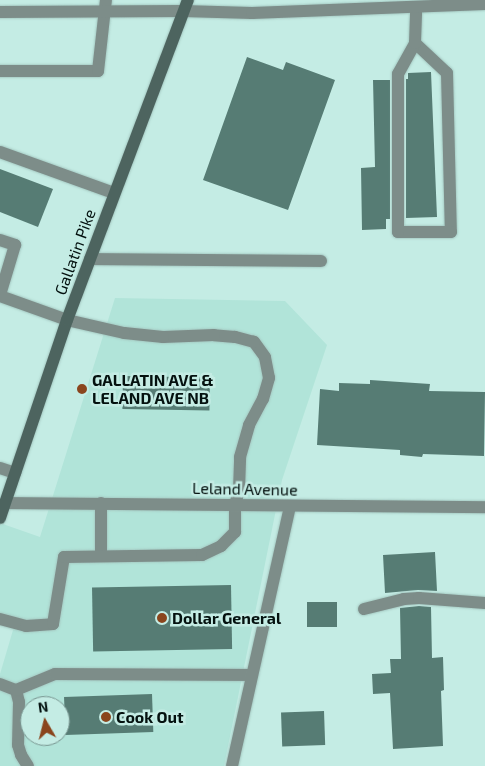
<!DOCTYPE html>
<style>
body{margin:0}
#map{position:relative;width:485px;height:766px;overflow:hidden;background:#c4ece4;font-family:"Exo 2",sans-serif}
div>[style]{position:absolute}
.built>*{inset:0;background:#b1e4d9}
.building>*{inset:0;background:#567c74;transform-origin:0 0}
.roads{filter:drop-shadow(0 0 1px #a5c9c2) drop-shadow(0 0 1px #a5c9c2)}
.service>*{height:12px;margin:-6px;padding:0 6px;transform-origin:6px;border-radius:6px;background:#7d8d89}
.minor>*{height:12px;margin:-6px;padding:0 6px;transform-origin:6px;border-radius:6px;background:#7d8d89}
.tertiary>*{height:12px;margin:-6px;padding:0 6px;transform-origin:6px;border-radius:6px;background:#7d8d89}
.secondary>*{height:12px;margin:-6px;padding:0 6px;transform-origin:6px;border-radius:6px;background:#4d645f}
.dots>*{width:14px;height:14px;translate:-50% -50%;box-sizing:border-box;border:2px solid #c4ece4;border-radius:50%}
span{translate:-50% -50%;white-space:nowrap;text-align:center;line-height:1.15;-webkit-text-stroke:5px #c4ece4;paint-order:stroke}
.street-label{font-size:16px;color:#04110f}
.poi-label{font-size:16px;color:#04110f;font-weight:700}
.left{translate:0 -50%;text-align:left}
.north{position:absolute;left:20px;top:696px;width:50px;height:50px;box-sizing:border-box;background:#c4ece4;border:1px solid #77948f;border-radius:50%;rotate:352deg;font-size:14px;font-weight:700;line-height:20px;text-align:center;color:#04110f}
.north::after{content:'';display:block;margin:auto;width:18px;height:22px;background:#8a451d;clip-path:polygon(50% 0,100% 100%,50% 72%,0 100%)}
</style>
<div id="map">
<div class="built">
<i style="clip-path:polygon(evenodd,115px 298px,285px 301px,327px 345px,282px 480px,224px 766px,0 766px,0 674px,16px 620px,0 619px,0 523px,40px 537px,115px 298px,30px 706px,60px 706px,60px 736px,30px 736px,30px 706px)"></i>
</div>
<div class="building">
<i style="clip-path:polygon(247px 57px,283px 70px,286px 62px,335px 80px,288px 210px,203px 180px)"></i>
<i style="clip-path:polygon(431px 72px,437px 217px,406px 218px,406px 79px,408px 79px,408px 73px)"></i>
<i style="clip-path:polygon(373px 80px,390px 80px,390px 219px,386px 219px,386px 229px,362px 230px,361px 168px,375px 167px)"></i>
<i style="clip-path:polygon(0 169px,53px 189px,38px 227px,0 212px)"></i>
<i style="left:123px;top:376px;width:87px;height:33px;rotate:1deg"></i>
<i style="clip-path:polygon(370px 380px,430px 384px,429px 391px,485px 392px,484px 456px,423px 454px,422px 457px,400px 455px,400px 450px,317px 445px,320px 389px,339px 391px,339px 383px,370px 384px)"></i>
<i style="clip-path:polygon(435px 552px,437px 591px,418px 590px,385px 593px,383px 555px)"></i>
<i style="left:231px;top:585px;width:64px;height:139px;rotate:89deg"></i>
<i style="left:307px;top:602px;width:30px;height:25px"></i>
<i style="clip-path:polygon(419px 606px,431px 607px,432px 658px,443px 657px,444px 690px,441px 691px,443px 746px,393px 749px,390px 693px,373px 694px,372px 674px,391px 673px,390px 659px,401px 659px,400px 608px)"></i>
<i style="left:152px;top:694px;width:38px;height:88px;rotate:88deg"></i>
<i style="left:324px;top:711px;width:34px;height:43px;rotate:88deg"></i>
</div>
<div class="roads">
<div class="service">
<i style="left:415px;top:43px;width:44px;rotate:43.2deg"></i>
<i style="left:447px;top:73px;width:159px;rotate:88.6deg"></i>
<i style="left:451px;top:232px;width:53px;rotate:180deg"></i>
<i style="left:398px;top:232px;width:158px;rotate:-90deg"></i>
<i style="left:398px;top:74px;width:35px;rotate:-61deg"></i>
<i style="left:415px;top:43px;width:36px;rotate:-88deg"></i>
<i style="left:0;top:71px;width:98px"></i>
<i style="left:98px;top:71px;width:71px;rotate:-83.6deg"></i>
<i style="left:0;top:152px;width:121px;rotate:19.8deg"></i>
<i style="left:0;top:240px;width:16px;rotate:18deg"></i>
<i style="left:15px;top:245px;width:52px;rotate:106.7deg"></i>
<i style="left:90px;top:259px;width:231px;rotate:0.5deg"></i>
<i style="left:0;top:468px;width:16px;rotate:18deg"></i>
<i style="left:101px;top:555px;width:52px;rotate:-90deg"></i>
<i style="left:364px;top:609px;width:41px;rotate:-14deg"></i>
<i style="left:404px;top:599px;width:15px;rotate:-4deg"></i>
<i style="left:419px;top:598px;width:66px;rotate:4.3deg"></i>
<i style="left:0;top:619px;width:27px;rotate:15deg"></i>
<i style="left:26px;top:626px;width:27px;rotate:-4deg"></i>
<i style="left:53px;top:624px;width:68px;rotate:-80.7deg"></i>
<i style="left:64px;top:557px;width:138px;rotate:-0.8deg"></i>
<i style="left:202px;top:555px;width:21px;rotate:-25deg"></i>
<i style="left:221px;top:546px;width:20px;rotate:-45deg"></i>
<i style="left:235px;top:532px;width:27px;rotate:-90deg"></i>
<i style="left:235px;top:505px;width:16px;rotate:-75deg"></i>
<i style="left:239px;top:490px;width:33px;rotate:-88deg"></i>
<i style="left:240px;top:457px;width:33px;rotate:-74deg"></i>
<i style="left:249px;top:425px;width:30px;rotate:-62deg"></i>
<i style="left:263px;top:399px;width:22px;rotate:-74deg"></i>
<i style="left:269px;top:378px;width:21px;rotate:-101deg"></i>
<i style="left:265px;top:357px;width:19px;rotate:-126deg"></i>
<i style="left:254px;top:342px;width:20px;rotate:-165deg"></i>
<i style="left:235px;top:337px;width:21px;rotate:-175deg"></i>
<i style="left:214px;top:335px;width:51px;rotate:177.8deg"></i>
<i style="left:163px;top:337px;width:39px;rotate:-174deg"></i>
<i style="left:124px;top:333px;width:58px;rotate:-167.2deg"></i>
<i style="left:0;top:684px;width:17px;rotate:21deg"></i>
<i style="left:16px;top:690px;width:12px;rotate:76deg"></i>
<i style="left:19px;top:702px;width:43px;rotate:91.3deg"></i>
<i style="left:18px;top:745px;width:10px;rotate:73deg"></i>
<i style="left:21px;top:755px;width:13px;rotate:58deg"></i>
<i style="left:16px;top:690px;width:42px;rotate:-22.3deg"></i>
<i style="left:55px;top:674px;width:197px;rotate:0.3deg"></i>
<i style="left:232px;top:766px;width:266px;rotate:-77.4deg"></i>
</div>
<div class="minor">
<i style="left:0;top:12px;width:183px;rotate:-0.3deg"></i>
<i style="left:0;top:296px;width:71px;rotate:19.7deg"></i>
<i style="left:5px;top:503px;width:480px;rotate:0.5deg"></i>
</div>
<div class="tertiary">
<i style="left:183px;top:11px;width:69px;rotate:1.7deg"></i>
<i style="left:252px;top:13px;width:233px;rotate:-2.2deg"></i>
</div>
<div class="secondary">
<i style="left:0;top:518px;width:209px;rotate:-71.3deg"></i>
<i style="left:67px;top:320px;width:342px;rotate:-69.3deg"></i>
</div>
</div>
<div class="dots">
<i style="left:82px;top:389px;background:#8a451d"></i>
<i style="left:162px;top:618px;background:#8a451d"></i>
<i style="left:106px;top:717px;background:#8a451d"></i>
</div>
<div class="street-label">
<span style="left:75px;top:252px;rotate:-70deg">Gallatin Pike</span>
<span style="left:245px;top:489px;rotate:1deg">Leland Avenue</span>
</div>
<div class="poi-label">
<span class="left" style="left:92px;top:389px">GALLATIN AVE &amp;<br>LELAND AVE NB</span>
<span class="left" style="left:172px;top:618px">Dollar General</span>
<span class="left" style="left:116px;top:717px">Cook Out</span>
</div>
<div class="north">N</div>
</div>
